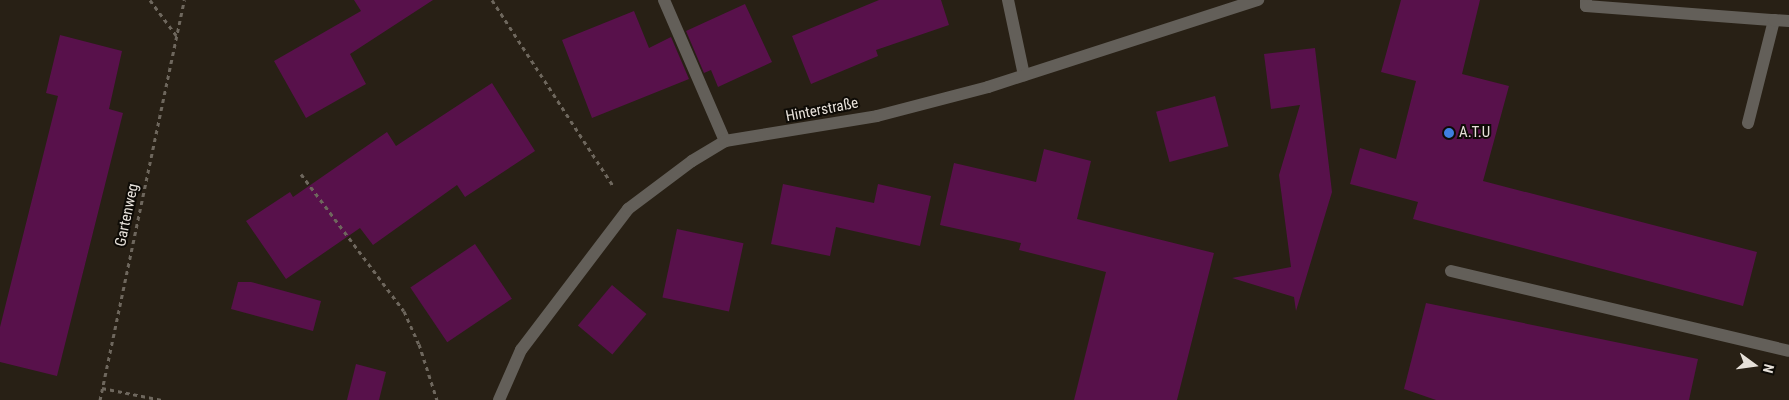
<!DOCTYPE html>
<meta charset="utf-8">
<style>
body{margin:0}
#map{position:relative;width:1789px;height:400px;overflow:hidden;background:#282015;font-family:"Roboto Condensed",sans-serif}
div>[style]{position:absolute}
.building>*{inset:0;background:#58114b;transform-origin:0 0}
.path>*{height:3px;margin-top:-1.5px;transform-origin:0;background:repeating-linear-gradient(90deg,#6e675d 0 4px,transparent 0 8px)}
.service>*{height:12px;margin:-6px;padding:0 6px;transform-origin:6px;border-radius:6px;background:#635f59}
.minor>*{height:12px;margin:-6px;padding:0 6px;transform-origin:6px;border-radius:6px;background:#635f59}
.dots>*{width:14px;height:14px;translate:-50% -50%;box-sizing:border-box;border:2px solid #0e0b06;border-radius:50%}
span{translate:-50% -50%;white-space:nowrap;text-align:center;line-height:1.15;-webkit-text-stroke:4px #0e0b06;paint-order:stroke}
.street-label{font-size:15px;color:#e6e0d9}
.poi-label{font-size:15px;color:#e6e0d9}
.left{translate:0 -50%;text-align:left}
.north{position:absolute;left:1729px;top:340px;width:50px;height:50px;-webkit-text-stroke:4px #0e0b06;paint-order:stroke;rotate:104deg;font-size:14px;font-weight:700;line-height:20px;text-align:center;color:#e6e0d9}
.north::after{content:'';display:block;margin:auto;width:18px;height:22px;background:#e6e0d9;clip-path:polygon(50% 0,100% 100%,50% 72%,0 100%)}
</style>
<div id="map">
<div class="building">
<i style="clip-path:polygon(354px 0,433px 0,350px 54px,366px 84px,306px 118px,274px 61px,361px 11px)"></i>
<i style="clip-path:polygon(879px 0,941px 0,949px 25px,876px 50px,878px 56px,811px 84px,792px 36px)"></i>
<i style="clip-path:polygon(1401px 0,1480px 0,1462px 74px,1509px 86px,1483px 181px,1757px 252px,1743px 306px,1413px 219px,1418px 202px,1350px 184px,1360px 148px,1396px 159px,1416px 81px,1381px 72px)"></i>
<i style="clip-path:polygon(745px 4px,772px 62px,718px 87px,711px 70px,704px 73px,686px 31px)"></i>
<i style="clip-path:polygon(634px 11px,649px 48px,671px 37px,689px 79px,592px 118px,562px 40px)"></i>
<i style="clip-path:polygon(60px 35px,122px 51px,109px 109px,123px 113px,57px 376px,0 362px,0 327px,58px 96px,46px 93px)"></i>
<i style="clip-path:polygon(1315px 48px,1332px 192px,1296px 311px,1294px 297px,1232px 278px,1291px 267px,1279px 175px,1300px 105px,1271px 109px,1264px 54px)"></i>
<i style="clip-path:polygon(492px 83px,535px 151px,465px 197px,457px 185px,373px 245px,360px 228px,286px 279px,246px 221px,290px 192px,293px 197px,387px 132px,396px 146px)"></i>
<i style="left:1215px;top:96px;width:52px;height:61px;rotate:75deg"></i>
<i style="clip-path:polygon(1044px 149px,1091px 161px,1077px 219px,1214px 253px,1177px 400px,1074px 400px,1106px 272px,1019px 250px,1021px 243px,940px 225px,954px 163px,1036px 182px)"></i>
<i style="clip-path:polygon(783px 184px,874px 203px,878px 184px,931px 196px,920px 246px,836px 227px,830px 256px,771px 244px)"></i>
<i style="left:677px;top:229px;width:68px;height:70px;rotate:12deg"></i>
<i style="left:475px;top:244px;width:66px;height:78px;rotate:56deg"></i>
<i style="clip-path:polygon(238px 282px,251px 282px,321px 301px,313px 331px,231px 309px)"></i>
<i style="left:612px;top:285px;width:45px;height:53px;rotate:40deg"></i>
<i style="clip-path:polygon(1426px 303px,1698px 359px,1689px 400px,1436px 400px,1404px 389px)"></i>
<i style="clip-path:polygon(356px 364px,386px 372px,379px 400px,347px 400px)"></i>
</div>
<div class="path">
<i style="left:150px;top:0;width:44px;rotate:53.4deg"></i>
<i style="left:492px;top:0;width:223px;rotate:56.9deg"></i>
<i style="left:301px;top:174px;width:171px;rotate:53.1deg"></i>
<i style="left:404px;top:311px;width:36px;rotate:66deg"></i>
<i style="left:419px;top:344px;width:59px;rotate:72.2deg"></i>
<i style="left:102px;top:388px;width:61px;rotate:11.3deg"></i>
<i style="left:100px;top:400px;width:409px;rotate:-78.1deg"></i>
</div>
<div class="service">
<i style="left:664px;top:0;width:154px;rotate:66.6deg"></i>
<i style="left:1008px;top:0;width:77px;rotate:78deg"></i>
<i style="left:1586px;top:0;width:6px;rotate:90deg"></i>
<i style="left:1586px;top:6px;width:189px;rotate:4.3deg"></i>
<i style="left:1748px;top:123px;width:106px;rotate:-75.8deg"></i>
<i style="left:1774px;top:20px;width:15px;rotate:4deg"></i>
<i style="left:1451px;top:271px;width:347px;rotate:13.3deg"></i>
</div>
<div class="minor">
<i style="left:499px;top:400px;width:55px;rotate:-66.3deg"></i>
<i style="left:521px;top:350px;width:177px;rotate:-52.8deg"></i>
<i style="left:628px;top:209px;width:80px;rotate:-36.9deg"></i>
<i style="left:692px;top:161px;width:39px;rotate:-31deg"></i>
<i style="left:725px;top:141px;width:154px;rotate:-9.3deg"></i>
<i style="left:877px;top:116px;width:115px;rotate:-14.6deg"></i>
<i style="left:988px;top:87px;width:284px;rotate:-17.9deg"></i>
</div>
<div class="dots">
<i style="left:1449px;top:133px;background:#3f7fe0"></i>
</div>
<div class="street-label">
<span style="left:822px;top:110px;rotate:-11deg">Hinterstraße</span>
<span style="left:127px;top:215px;rotate:-78deg">Gartenweg</span>
</div>
<div class="poi-label">
<span class="left" style="left:1459px;top:133px">A.T.U</span>
</div>
<div class="north">N</div>
</div>
